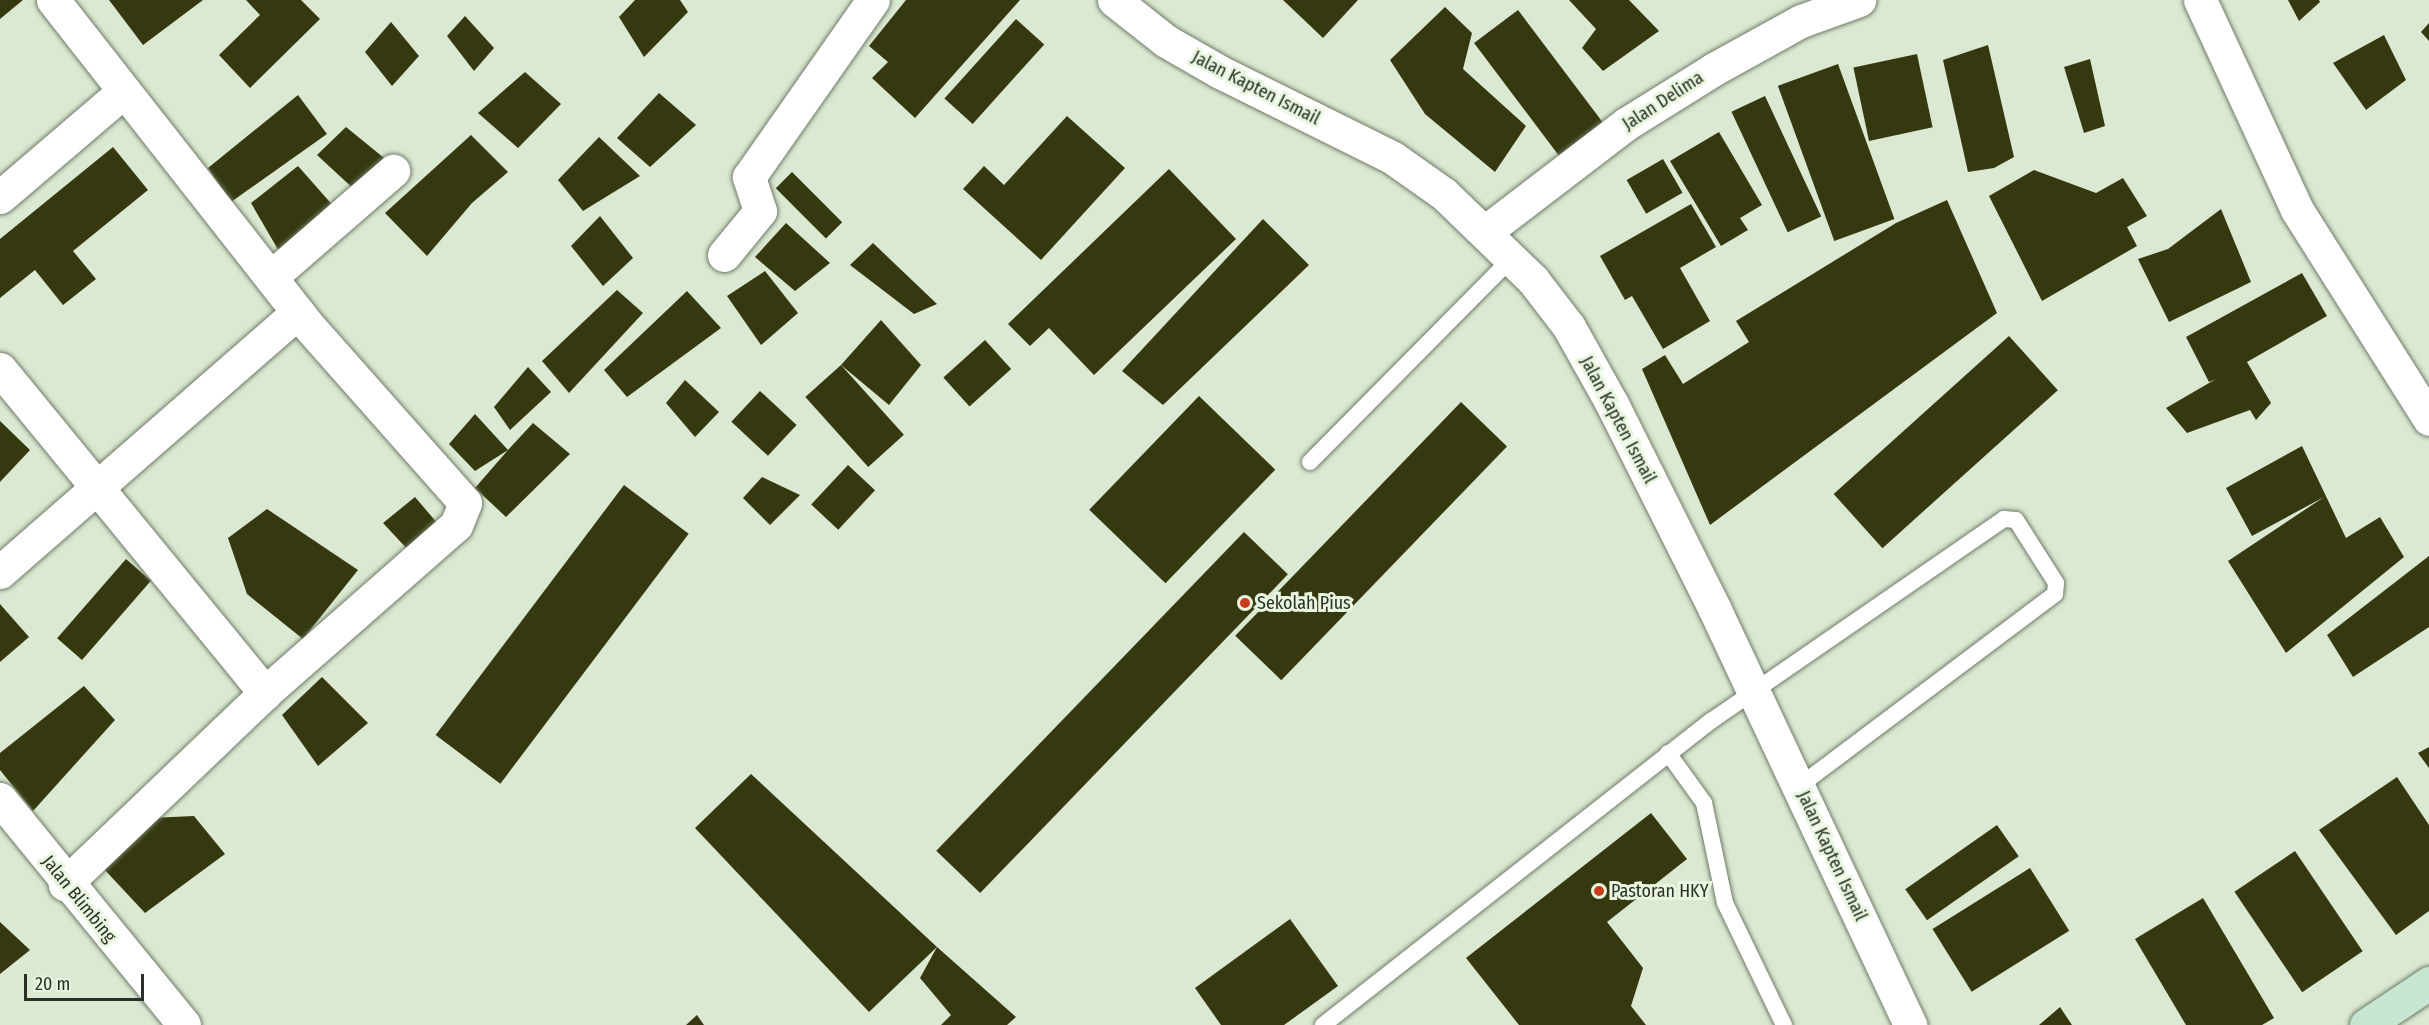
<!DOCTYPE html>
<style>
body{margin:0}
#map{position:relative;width:2429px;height:1025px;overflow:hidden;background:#dbe9d2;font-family:"Fira Sans Condensed",sans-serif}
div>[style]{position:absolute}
.building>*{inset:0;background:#36390f;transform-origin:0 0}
.roads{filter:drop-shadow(0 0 2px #6f7b67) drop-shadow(0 0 2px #6f7b67)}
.service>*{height:16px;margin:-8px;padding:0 8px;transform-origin:8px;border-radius:8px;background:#fff}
.minor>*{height:33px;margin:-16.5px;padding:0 16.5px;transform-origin:16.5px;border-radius:16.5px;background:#fff}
.tertiary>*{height:33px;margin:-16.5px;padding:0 16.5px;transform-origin:16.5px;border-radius:16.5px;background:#fff}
.secondary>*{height:33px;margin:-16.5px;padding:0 16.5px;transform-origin:16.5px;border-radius:16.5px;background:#c6e6d1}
.dots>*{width:16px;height:16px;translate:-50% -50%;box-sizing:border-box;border:3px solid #e8f6df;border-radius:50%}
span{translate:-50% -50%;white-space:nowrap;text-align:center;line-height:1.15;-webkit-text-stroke:6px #e8f6df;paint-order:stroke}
.street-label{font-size:18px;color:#2a2f27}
.poi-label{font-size:18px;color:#2a2f27}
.left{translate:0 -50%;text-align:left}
.scale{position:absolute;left:24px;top:974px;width:120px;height:27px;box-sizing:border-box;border:3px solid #2a2f27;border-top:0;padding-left:8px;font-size:18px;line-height:21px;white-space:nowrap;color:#2a2f27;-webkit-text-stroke:4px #e8f6df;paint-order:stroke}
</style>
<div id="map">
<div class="building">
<i style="clip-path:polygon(0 0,23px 0,0 19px)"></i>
<i style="clip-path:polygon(109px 0,203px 0,143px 45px)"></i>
<i style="clip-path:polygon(246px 0,301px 0,320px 19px,250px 88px,219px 55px,260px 15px)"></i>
<i style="clip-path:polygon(635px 0,680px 0,688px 12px,644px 57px,619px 17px)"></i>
<i style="clip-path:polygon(906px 0,1020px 0,915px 118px,872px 78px,888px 62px,869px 46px)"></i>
<i style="clip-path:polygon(1283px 0,1358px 0,1323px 38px)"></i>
<i style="clip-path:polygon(1569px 0,1629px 0,1659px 31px,1603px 71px,1582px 48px,1596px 29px)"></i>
<i style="clip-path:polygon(2288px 0,2319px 0,2320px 2px,2299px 21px)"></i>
<i style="clip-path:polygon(1445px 7px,1472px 33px,1463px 69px,1526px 126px,1495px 172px,1425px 114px,1390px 60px)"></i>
<i style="left:1518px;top:10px;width:141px;height:55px;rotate:53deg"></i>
<i style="clip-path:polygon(465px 16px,494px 48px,474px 71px,447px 36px)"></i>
<i style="left:1016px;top:19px;width:38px;height:107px;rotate:42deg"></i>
<i style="clip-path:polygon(391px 22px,419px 56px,392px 86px,365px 52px)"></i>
<i style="clip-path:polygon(2429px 23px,2429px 41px,2421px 32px)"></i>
<i style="clip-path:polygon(2384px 35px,2406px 80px,2366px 110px,2333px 63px)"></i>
<i style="clip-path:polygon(1988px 45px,2014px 157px,1994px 168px,1968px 172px,1943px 60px)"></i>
<i style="left:1917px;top:54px;width:75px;height:65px;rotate:78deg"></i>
<i style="clip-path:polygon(2090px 59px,2105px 126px,2084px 133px,2064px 67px)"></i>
<i style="left:1838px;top:64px;width:165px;height:64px;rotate:70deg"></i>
<i style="clip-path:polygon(525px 72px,561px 104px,518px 148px,478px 113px)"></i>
<i style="clip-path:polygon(659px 93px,696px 125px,650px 167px,617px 138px)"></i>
<i style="clip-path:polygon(298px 95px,327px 134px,231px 202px,208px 168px)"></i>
<i style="left:1765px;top:96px;width:133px;height:37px;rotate:65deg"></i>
<i style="clip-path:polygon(1067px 116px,1125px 168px,1041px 260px,963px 189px,984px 166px,1004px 185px)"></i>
<i style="clip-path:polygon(346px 127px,389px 162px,357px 192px,317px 155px)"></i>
<i style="clip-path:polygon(1719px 132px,1762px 205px,1740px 218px,1748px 230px,1721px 246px,1670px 161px)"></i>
<i style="clip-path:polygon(471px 135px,508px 172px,472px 203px,427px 256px,385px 213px)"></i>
<i style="clip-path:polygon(599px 137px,640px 176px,583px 211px,558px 180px)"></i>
<i style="clip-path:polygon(113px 147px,148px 190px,73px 251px,96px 279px,63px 305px,35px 270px,0 298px,0 239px)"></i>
<i style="left:1663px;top:159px;width:39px;height:42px;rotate:60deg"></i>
<i style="clip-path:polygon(298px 166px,336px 209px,280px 253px,251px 203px)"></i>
<i style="clip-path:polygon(1169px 169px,1236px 239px,1094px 375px,1049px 328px,1030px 346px,1008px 324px)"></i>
<i style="clip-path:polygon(2034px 170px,2096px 193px,2123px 178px,2147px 216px,2127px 227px,2137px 246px,2042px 301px,1989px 196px)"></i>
<i style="left:792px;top:172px;width:71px;height:23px;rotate:45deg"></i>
<i style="clip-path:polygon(1947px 200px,1997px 313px,1710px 525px,1642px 369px,1665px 355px,1683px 384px,1749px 342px,1736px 321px,1896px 223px)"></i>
<i style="clip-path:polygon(1691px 204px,1716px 247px,1680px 268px,1710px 321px,1663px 349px,1632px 296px,1625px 300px,1600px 256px)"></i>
<i style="clip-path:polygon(2221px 209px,2251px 282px,2169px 322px,2138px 259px,2168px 249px)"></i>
<i style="clip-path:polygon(600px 216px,633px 258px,603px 286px,571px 246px)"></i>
<i style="clip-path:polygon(1263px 219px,1309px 265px,1163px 405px,1122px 371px)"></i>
<i style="clip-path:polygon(786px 223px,830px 263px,795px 291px,755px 257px)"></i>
<i style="clip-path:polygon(873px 243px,937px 304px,914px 314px,850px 265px)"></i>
<i style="clip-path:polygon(765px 271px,798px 313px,761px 345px,727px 296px)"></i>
<i style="clip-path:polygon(2302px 273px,2327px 316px,2247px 362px,2271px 403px,2256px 420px,2250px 410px,2187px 433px,2166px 408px,2216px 379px,2209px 382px,2186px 337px)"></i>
<i style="clip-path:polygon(617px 290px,643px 313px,569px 393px,542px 361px)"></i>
<i style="clip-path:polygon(687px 291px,721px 328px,627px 397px,604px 370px)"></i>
<i style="clip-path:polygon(881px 320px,921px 365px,889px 405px,841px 365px)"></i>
<i style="left:2009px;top:336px;width:73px;height:236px;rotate:48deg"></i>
<i style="left:985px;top:340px;width:39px;height:56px;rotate:48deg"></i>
<i style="left:841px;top:365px;width:94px;height:48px;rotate:48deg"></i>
<i style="clip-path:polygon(528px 367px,551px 392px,510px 430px,494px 407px)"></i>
<i style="clip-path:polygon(685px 380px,719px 412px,695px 437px,666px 403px)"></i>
<i style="left:760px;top:391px;width:50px;height:42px;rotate:43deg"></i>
<i style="left:1199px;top:396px;width:106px;height:158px;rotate:44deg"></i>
<i style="left:1461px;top:402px;width:64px;height:325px;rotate:44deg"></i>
<i style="clip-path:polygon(475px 414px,508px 450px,533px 423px,570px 454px,506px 517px,475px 488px,508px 450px,475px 471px,449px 444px)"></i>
<i style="clip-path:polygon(0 421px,30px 450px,0 482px)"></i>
<i style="clip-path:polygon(2302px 446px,2346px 538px,2380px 517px,2404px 557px,2286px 653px,2228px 561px,2324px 497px,2252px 536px,2226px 488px)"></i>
<i style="left:848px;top:465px;width:37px;height:54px;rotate:43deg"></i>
<i style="clip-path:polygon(762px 477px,800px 495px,770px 525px,743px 498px)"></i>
<i style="left:624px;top:485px;width:81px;height:313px;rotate:37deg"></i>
<i style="clip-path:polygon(415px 497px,438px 524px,410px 552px,383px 523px)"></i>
<i style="clip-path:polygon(267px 509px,358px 570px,303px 639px,247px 594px,228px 538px)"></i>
<i style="left:1244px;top:532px;width:61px;height:443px;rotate:44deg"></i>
<i style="clip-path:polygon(2429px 556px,2429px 627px,2353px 677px,2327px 635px)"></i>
<i style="left:126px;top:559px;width:33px;height:105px;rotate:41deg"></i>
<i style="clip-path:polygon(0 604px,29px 637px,0 662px)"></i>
<i style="clip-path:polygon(322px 677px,368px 723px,318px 766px,282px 715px)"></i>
<i style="clip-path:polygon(84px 686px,115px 720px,33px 811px,0 770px,0 753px)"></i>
<i style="clip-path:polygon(2429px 747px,2429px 768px,2418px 753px)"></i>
<i style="clip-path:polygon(751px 774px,937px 947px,869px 1012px,695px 828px)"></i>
<i style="clip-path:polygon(2397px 777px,2429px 825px,2429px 911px,2396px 935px,2319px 830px)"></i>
<i style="clip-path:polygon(1651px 813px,1687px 859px,1607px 922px,1643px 968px,1631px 1006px,1646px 1025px,1519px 1025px,1466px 958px)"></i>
<i style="clip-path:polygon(194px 816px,225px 854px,145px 913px,103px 868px,150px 818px)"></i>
<i style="left:1997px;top:825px;width:38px;height:112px;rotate:55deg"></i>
<i style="left:2295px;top:851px;width:121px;height:73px;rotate:56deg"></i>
<i style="left:2030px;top:868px;width:74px;height:115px;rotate:58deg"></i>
<i style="clip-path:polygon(2203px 898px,2274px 1018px,2262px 1025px,2186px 1025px,2135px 939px)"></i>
<i style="clip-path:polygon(1290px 919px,1338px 986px,1284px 1025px,1221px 1025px,1195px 988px)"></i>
<i style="clip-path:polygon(0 922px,30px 950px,0 974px)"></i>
<i style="clip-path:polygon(937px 947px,1016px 1017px,1007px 1025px,941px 1025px,951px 1015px,920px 978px)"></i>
<i style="clip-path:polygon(2060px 1007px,2072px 1025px,2039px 1025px)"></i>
<i style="clip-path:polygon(697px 1015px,704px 1025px,686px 1025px)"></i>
</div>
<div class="roads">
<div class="service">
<i style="left:1310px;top:462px;width:287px;rotate:-45.3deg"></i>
<i style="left:1668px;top:753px;width:62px;rotate:54.2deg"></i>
<i style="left:1704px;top:803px;width:102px;rotate:78.1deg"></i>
<i style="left:1725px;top:903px;width:136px;rotate:64.2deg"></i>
<i style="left:1323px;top:1025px;width:493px;rotate:-38.1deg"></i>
<i style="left:1711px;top:721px;width:356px;rotate:-34.6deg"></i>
<i style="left:2004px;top:519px;width:12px;rotate:5deg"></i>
<i style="left:2016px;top:520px;width:75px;rotate:57.6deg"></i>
<i style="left:2056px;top:583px;width:11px;rotate:95deg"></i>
<i style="left:2055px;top:594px;width:320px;rotate:143.1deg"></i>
</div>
<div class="minor">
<i style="left:53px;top:0;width:410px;rotate:51.9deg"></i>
<i style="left:306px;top:323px;width:240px;rotate:48.5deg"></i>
<i style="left:465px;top:503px;width:24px;rotate:112deg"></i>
<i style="left:456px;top:525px;width:254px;rotate:138.7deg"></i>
<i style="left:265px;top:693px;width:277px;rotate:136.3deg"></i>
<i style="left:2200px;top:0;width:231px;rotate:65.2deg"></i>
<i style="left:2297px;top:210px;width:247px;rotate:57.7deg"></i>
<i style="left:0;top:197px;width:163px;rotate:-40.5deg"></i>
<i style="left:1486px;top:231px;width:176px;rotate:-37.4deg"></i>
<i style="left:1626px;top:124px;width:104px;rotate:-32deg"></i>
<i style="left:1714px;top:69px;width:99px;rotate:-28.9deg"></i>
<i style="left:1801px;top:21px;width:62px;rotate:-19.9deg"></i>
<i style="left:724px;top:255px;width:57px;rotate:-50.7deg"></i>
<i style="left:760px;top:211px;width:36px;rotate:-108deg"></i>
<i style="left:749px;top:177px;width:216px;rotate:-55deg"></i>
<i style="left:271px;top:277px;width:162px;rotate:-41deg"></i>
<i style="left:0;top:369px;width:419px;rotate:50.7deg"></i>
<i style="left:0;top:572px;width:395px;rotate:-41.1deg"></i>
<i style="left:0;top:799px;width:291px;rotate:50.8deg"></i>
</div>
<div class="tertiary">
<i style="left:1114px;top:0;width:66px;rotate:38.3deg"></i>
<i style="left:1166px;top:41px;width:62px;rotate:29.9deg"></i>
<i style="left:1220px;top:72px;width:193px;rotate:26.4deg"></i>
<i style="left:1393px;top:158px;width:62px;rotate:35.2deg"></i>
<i style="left:1444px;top:194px;width:124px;rotate:44deg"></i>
<i style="left:1533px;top:280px;width:59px;rotate:52.5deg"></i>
<i style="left:1569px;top:327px;width:88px;rotate:60.8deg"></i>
<i style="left:1612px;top:404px;width:230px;rotate:63.4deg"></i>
<i style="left:1715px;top:610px;width:459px;rotate:64.8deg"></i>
</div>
<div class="secondary">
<i style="left:2366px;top:1025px;width:76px;rotate:-33.7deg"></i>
</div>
</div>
<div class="dots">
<i style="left:1245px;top:603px;background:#c63c1d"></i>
<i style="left:1599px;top:891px;background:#c63c1d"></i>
</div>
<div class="street-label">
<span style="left:1256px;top:88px;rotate:27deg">Jalan Kapten Ismail</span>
<span style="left:1663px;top:101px;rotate:-33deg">Jalan Delima</span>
<span style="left:1618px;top:420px;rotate:62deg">Jalan Kapten Ismail</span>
<span style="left:1832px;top:856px;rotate:65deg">Jalan Kapten Ismail</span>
<span style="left:79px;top:899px;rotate:51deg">Jalan Blimbing</span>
</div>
<div class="poi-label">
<span class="left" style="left:1257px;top:603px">Sekolah Pius</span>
<span class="left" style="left:1611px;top:891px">Pastoran HKY</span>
</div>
<div class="scale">20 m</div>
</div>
